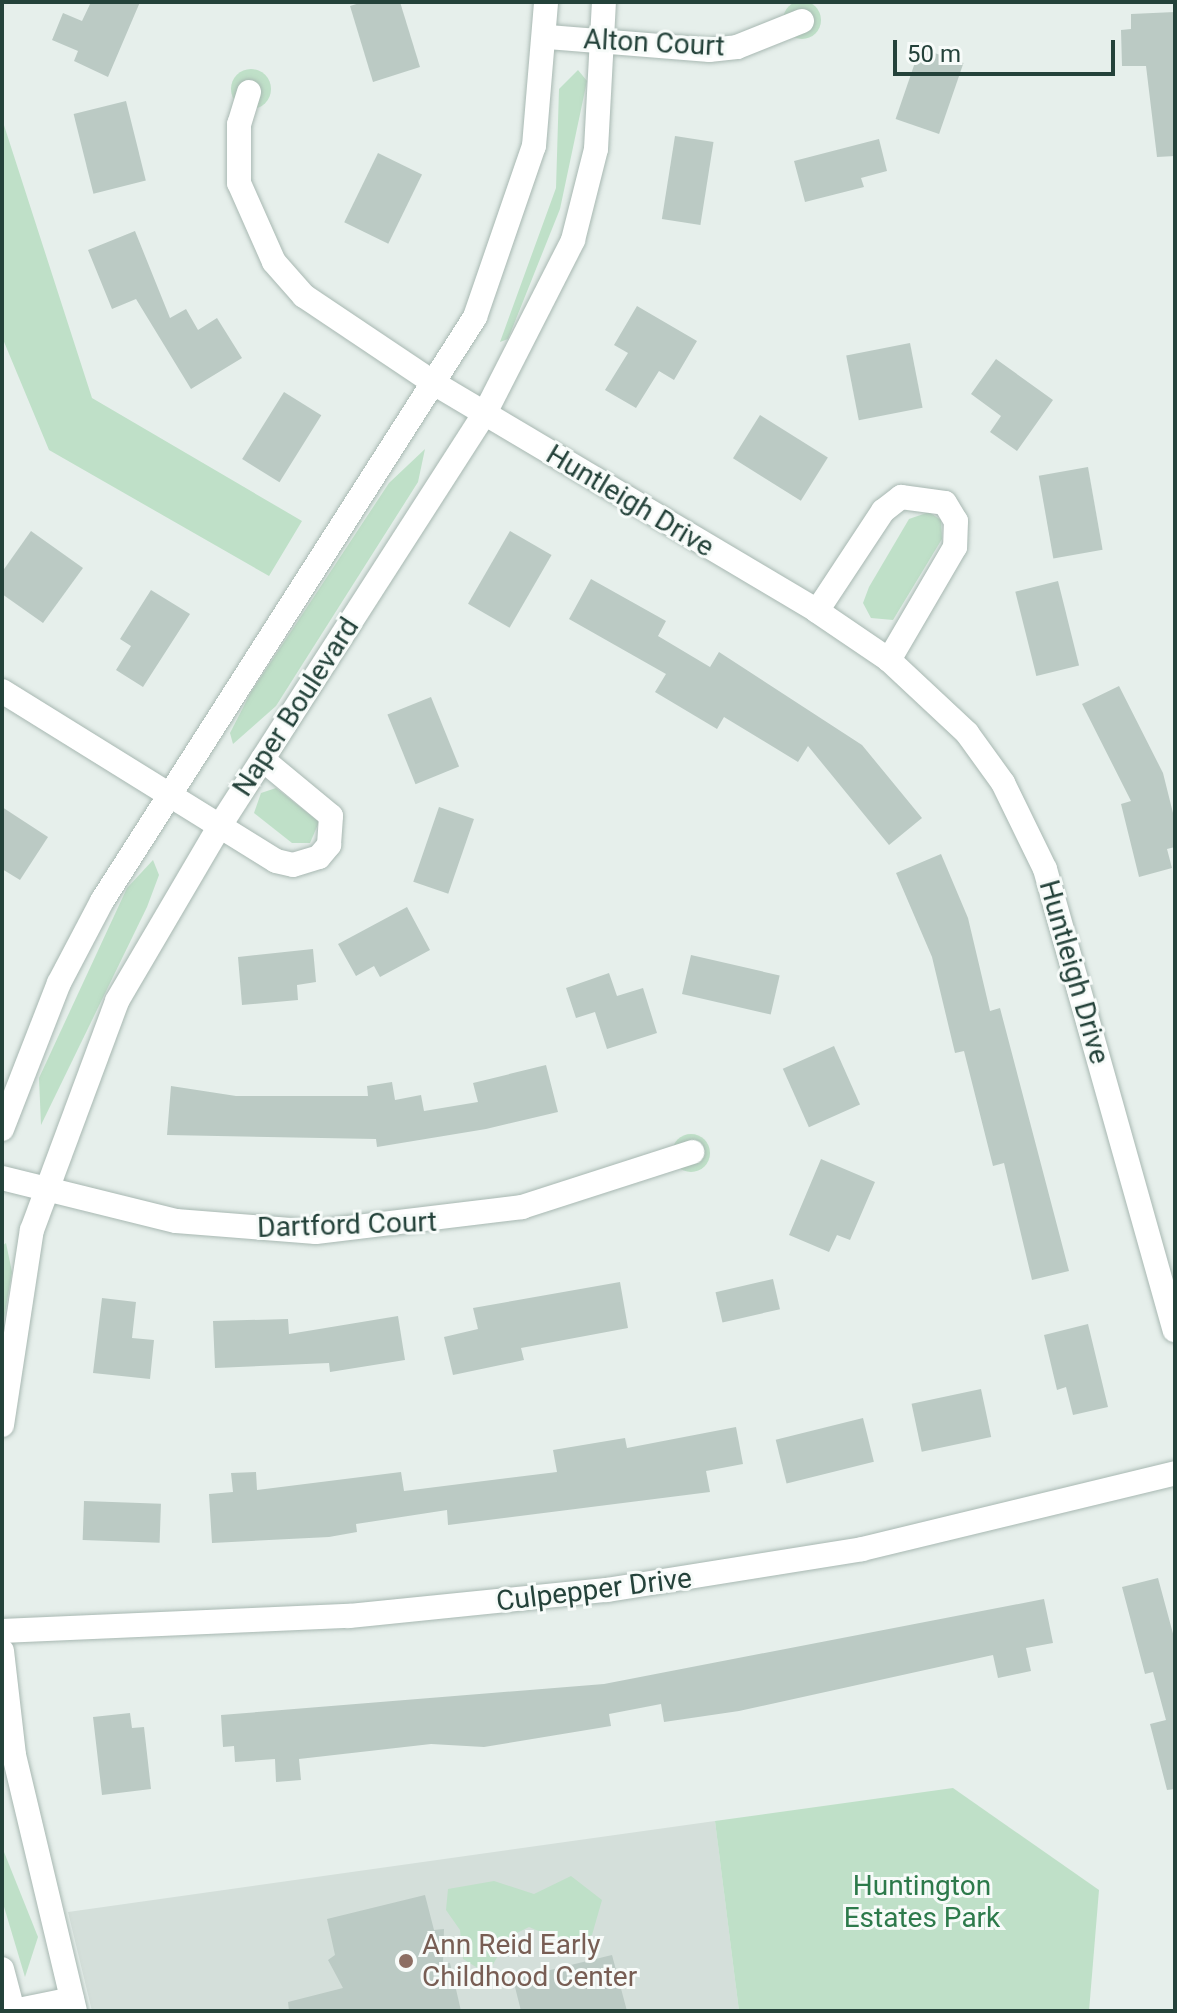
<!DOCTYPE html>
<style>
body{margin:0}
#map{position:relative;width:1177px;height:2013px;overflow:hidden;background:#e6efeb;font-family:Roboto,sans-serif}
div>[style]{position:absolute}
.built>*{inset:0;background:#d4dfda}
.green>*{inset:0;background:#bfe0c8}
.round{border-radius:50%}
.building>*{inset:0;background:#bbcac4;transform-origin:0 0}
.roads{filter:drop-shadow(0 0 2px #a8b8b2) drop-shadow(0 0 2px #a8b8b2)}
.street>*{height:24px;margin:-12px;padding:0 12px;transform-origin:12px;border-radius:12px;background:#fff}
.secondary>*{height:24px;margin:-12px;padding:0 12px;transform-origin:12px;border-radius:12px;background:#fff}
.dots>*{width:22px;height:22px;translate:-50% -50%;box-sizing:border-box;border:4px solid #f7fbf9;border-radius:50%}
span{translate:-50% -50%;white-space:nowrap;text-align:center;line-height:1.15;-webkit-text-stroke:6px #f7fbf9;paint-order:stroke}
.street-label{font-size:28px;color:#24423a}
.park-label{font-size:28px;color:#2d7a4b}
.education-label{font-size:28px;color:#785e54}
.left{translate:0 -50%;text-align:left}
.frame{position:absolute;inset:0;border:4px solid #24423a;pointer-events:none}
.scale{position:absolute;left:893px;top:40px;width:222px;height:36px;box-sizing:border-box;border:4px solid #24423a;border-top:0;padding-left:10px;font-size:24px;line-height:28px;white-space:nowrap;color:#24423a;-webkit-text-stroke:6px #f7fbf9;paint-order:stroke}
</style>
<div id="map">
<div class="built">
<i style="clip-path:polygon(715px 1821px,739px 2011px,92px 2011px,68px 1912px)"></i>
</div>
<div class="green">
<i class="round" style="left:783px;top:1px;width:38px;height:38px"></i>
<i class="round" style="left:231px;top:69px;width:40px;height:40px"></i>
<i style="clip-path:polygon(578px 70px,587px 81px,560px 209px,508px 339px,500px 342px,556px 188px,559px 89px)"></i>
<i style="clip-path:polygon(2px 119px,92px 398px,302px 521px,269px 576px,49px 450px,2px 337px)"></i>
<i style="clip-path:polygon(425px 449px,418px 482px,276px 706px,233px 744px,230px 733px,251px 692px,389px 483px)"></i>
<i style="clip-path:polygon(929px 512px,941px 520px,942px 539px,893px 620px,871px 618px,863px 603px,869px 587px,909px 519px)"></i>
<i style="clip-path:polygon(276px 788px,319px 822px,310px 843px,292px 843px,254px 813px,261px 793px)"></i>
<i style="clip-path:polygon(153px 860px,159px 875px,147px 907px,41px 1125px,39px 1078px,127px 888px)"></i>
<i class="round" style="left:672px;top:1134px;width:38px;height:38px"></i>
<i style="clip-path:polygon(6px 1243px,12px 1272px,2px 1331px,2px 1246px)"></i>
<i style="clip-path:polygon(953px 1788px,1099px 1890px,1089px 2011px,739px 2011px,715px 1821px)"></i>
<i style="clip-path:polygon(2px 1847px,38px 1937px,25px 1977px,2px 1900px)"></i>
<i style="clip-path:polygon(571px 1876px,602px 1900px,592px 1935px,569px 1944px,529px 1927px,509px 1937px,492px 1966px,481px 1970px,463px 1959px,460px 1930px,446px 1910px,448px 1889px,494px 1881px,534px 1894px)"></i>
</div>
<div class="building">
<i style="clip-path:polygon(91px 2px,140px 2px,108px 77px,74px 61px,78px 51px,52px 40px,63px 13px,82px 21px)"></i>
<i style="clip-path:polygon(363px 2px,400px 2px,420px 67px,373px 82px,350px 6px)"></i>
<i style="clip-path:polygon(1175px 12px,1175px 156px,1157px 157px,1146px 66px,1122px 66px,1121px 30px,1131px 29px,1131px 14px)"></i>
<i style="left:920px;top:48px;width:46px;height:75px;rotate:19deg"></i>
<i style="left:126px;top:101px;width:82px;height:54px;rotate:76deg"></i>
<i style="left:675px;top:136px;width:39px;height:84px;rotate:9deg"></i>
<i style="clip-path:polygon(879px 139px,887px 171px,861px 178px,864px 187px,805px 202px,794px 161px)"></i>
<i style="left:378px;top:153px;width:49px;height:77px;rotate:26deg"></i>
<i style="clip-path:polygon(135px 231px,170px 318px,186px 309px,198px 330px,217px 318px,242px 358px,191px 389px,136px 299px,112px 309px,88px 250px)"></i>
<i style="clip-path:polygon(637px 306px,697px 341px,674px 380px,659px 371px,636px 408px,605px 390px,628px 353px,614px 345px)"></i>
<i style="left:910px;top:343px;width:66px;height:65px;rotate:79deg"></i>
<i style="clip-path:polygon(996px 359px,1053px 400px,1017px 451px,990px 432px,1001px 416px,971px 394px)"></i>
<i style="left:284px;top:392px;width:44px;height:79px;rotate:32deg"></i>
<i style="left:760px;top:415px;width:80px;height:51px;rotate:32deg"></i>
<i style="left:1088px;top:467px;width:84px;height:50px;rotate:80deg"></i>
<i style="clip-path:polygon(31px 531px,83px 568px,43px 623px,2px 594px,2px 572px)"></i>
<i style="left:510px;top:531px;width:48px;height:84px;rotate:30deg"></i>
<i style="clip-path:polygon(591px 579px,666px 621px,658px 636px,710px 667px,719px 652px,862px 745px,922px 818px,889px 845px,808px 746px,798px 762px,724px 717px,717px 729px,655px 692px,666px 674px,569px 619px)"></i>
<i style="left:1058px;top:581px;width:87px;height:44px;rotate:76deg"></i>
<i style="clip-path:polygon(151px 590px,190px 614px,143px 687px,116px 670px,131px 646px,120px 639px)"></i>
<i style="clip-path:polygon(1119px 686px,1163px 773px,1175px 821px,1175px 847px,1167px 849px,1172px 868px,1139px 877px,1121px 804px,1131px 801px,1082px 704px)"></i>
<i style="left:431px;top:697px;width:75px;height:47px;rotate:68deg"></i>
<i style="clip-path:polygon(2px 807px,48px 837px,20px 880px,2px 869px)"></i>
<i style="left:439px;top:807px;width:37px;height:79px;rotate:19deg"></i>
<i style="clip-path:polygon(941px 854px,968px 918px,990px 1011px,1000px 1008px,1069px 1271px,1032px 1280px,1004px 1163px,993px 1166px,964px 1051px,955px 1053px,932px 957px,896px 873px)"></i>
<i style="clip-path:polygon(407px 907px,430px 950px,380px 977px,374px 966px,356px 976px,338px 944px)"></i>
<i style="clip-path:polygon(313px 949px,316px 982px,297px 985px,298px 1000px,242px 1005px,238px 957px)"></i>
<i style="left:691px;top:955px;width:91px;height:40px;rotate:13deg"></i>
<i style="clip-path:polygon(609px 973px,617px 996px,643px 988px,657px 1033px,607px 1049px,595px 1012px,576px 1018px,566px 988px)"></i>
<i style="left:834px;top:1046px;width:64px;height:56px;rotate:66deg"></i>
<i style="clip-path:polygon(546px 1065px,558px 1112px,486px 1129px,377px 1147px,376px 1139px,167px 1135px,171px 1086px,236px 1096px,368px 1096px,367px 1086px,392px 1082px,395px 1100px,421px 1095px,424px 1111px,478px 1102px,473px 1083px)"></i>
<i style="clip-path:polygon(821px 1159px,875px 1182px,850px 1240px,837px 1235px,829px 1252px,789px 1235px)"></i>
<i style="left:773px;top:1279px;width:31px;height:59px;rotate:77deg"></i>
<i style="clip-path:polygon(620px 1282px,628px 1328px,521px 1348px,524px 1360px,453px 1375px,444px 1337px,478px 1329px,473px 1308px)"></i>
<i style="clip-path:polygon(102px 1298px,136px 1302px,132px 1338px,154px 1340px,150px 1379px,93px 1373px)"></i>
<i style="clip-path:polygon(398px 1316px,405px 1360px,330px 1372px,329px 1363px,215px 1368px,213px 1321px,288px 1319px,289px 1334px)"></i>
<i style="clip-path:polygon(1088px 1324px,1108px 1407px,1073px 1415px,1066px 1387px,1057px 1390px,1044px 1335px)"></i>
<i style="left:981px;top:1389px;width:49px;height:71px;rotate:78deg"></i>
<i style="left:863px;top:1418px;width:45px;height:90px;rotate:76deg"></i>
<i style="clip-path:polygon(736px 1427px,743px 1464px,706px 1471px,710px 1492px,448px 1525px,447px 1510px,356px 1524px,357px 1532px,329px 1537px,212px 1543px,209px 1494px,233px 1492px,231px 1473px,256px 1472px,257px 1490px,401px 1472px,404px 1491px,557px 1472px,553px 1450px,625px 1438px,627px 1448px)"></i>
<i style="left:84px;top:1501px;width:77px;height:39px;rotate:2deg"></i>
<i style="clip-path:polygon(1158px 1578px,1175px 1641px,1175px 1789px,1167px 1790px,1150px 1724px,1166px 1720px,1153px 1672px,1145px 1674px,1122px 1587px)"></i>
<i style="clip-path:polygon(1044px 1599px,1053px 1643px,1026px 1648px,1031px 1671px,998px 1678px,993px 1655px,739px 1711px,664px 1722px,661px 1704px,609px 1714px,611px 1726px,484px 1747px,431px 1744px,299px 1759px,301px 1780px,276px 1782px,275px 1759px,235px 1762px,234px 1746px,223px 1747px,221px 1715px,604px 1684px)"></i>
<i style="clip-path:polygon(130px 1713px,132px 1728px,144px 1727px,151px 1789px,102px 1795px,93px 1717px)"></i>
<i style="clip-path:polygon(425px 1895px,434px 1930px,444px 1929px,443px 1964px,450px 1963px,461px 2011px,289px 2011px,288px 2002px,343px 1988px,328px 1960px,335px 1955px,327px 1919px)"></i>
<i style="clip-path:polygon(612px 1955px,627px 2011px,521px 2011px,513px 1979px)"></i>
</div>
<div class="roads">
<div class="street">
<i style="left:548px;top:37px;width:162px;rotate:4.6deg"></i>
<i style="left:709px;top:50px;width:28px;rotate:-6deg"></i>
<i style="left:737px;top:47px;width:70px;rotate:-21.8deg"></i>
<i style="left:249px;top:92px;width:34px;rotate:107deg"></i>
<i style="left:239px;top:124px;width:59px;rotate:90deg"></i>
<i style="left:239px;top:183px;width:86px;rotate:66.1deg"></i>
<i style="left:274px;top:262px;width:45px;rotate:48.6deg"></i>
<i style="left:304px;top:296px;width:160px;rotate:33.8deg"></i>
<i style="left:437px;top:385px;width:442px;rotate:30.7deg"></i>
<i style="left:817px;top:611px;width:87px;rotate:34.2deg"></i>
<i style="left:889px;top:660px;width:107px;rotate:43.1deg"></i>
<i style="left:967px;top:733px;width:62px;rotate:54.2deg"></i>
<i style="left:1003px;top:783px;width:96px;rotate:64deg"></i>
<i style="left:1045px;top:869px;width:479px;rotate:74.3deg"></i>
<i style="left:817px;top:611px;width:120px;rotate:-56.6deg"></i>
<i style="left:883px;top:511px;width:23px;rotate:-38deg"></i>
<i style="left:901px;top:497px;width:44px;rotate:7.8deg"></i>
<i style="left:945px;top:503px;width:21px;rotate:59deg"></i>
<i style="left:956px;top:521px;width:26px;rotate:92deg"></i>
<i style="left:955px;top:547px;width:131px;rotate:120.3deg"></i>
<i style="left:2px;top:691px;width:322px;rotate:31.8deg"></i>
<i style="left:276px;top:861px;width:17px;rotate:13deg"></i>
<i style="left:293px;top:865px;width:27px;rotate:-17deg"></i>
<i style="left:319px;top:857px;width:16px;rotate:-50deg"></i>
<i style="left:329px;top:845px;width:29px;rotate:-86deg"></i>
<i style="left:331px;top:816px;width:89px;rotate:-140.4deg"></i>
<i style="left:2px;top:1178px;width:179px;rotate:13.9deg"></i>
<i style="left:176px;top:1221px;width:140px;rotate:4.5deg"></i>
<i style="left:316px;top:1232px;width:208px;rotate:-6.9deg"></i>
<i style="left:522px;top:1207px;width:179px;rotate:-17.9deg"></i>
<i style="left:2px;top:1631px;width:347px;rotate:-2.5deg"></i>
<i style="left:349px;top:1616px;width:259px;rotate:-5.8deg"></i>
<i style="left:607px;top:1590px;width:258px;rotate:-9.1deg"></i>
<i style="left:862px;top:1549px;width:322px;rotate:-13.6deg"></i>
<i style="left:13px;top:2011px;width:60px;rotate:-11.5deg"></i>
</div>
<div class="secondary">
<i style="left:2px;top:1129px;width:157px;rotate:-68.7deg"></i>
<i style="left:59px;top:983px;width:93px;rotate:-62.3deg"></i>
<i style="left:102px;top:901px;width:693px;rotate:-57.43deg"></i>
<i style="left:475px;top:317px;width:181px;rotate:-71deg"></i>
<i style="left:534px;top:146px;width:144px;rotate:-85.2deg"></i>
<i style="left:2px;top:1425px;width:197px;rotate:-81.3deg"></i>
<i style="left:32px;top:1230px;width:244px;rotate:-69.6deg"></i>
<i style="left:117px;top:1001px;width:205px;rotate:-59.6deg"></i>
<i style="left:221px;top:824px;width:488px;rotate:-57.3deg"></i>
<i style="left:485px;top:413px;width:194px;rotate:-63deg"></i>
<i style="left:573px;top:240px;width:94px;rotate:-75.8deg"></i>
<i style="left:596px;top:149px;width:147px;rotate:-86.9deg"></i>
<i style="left:2px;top:1651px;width:105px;rotate:83.4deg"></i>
<i style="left:14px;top:1755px;width:263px;rotate:76.6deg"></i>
<i style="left:2px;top:1969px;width:43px;rotate:75.3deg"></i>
</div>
</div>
<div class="dots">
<i style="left:406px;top:1961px;background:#8d6e63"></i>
</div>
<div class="street-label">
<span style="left:654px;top:43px;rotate:3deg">Alton Court</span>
<span style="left:630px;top:501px;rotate:31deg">Huntleigh Drive</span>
<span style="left:296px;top:707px;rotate:-57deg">Naper Boulevard</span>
<span style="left:1074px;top:972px;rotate:74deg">Huntleigh Drive</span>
<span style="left:347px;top:1225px;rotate:-2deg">Dartford Court</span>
<span style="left:594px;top:1590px;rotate:-7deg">Culpepper Drive</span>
</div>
<div class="park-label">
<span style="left:922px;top:1902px">Huntington<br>Estates Park</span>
</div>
<div class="education-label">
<span class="left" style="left:422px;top:1961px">Ann Reid Early<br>Childhood Center</span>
</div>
<div class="frame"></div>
<div class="scale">50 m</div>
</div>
